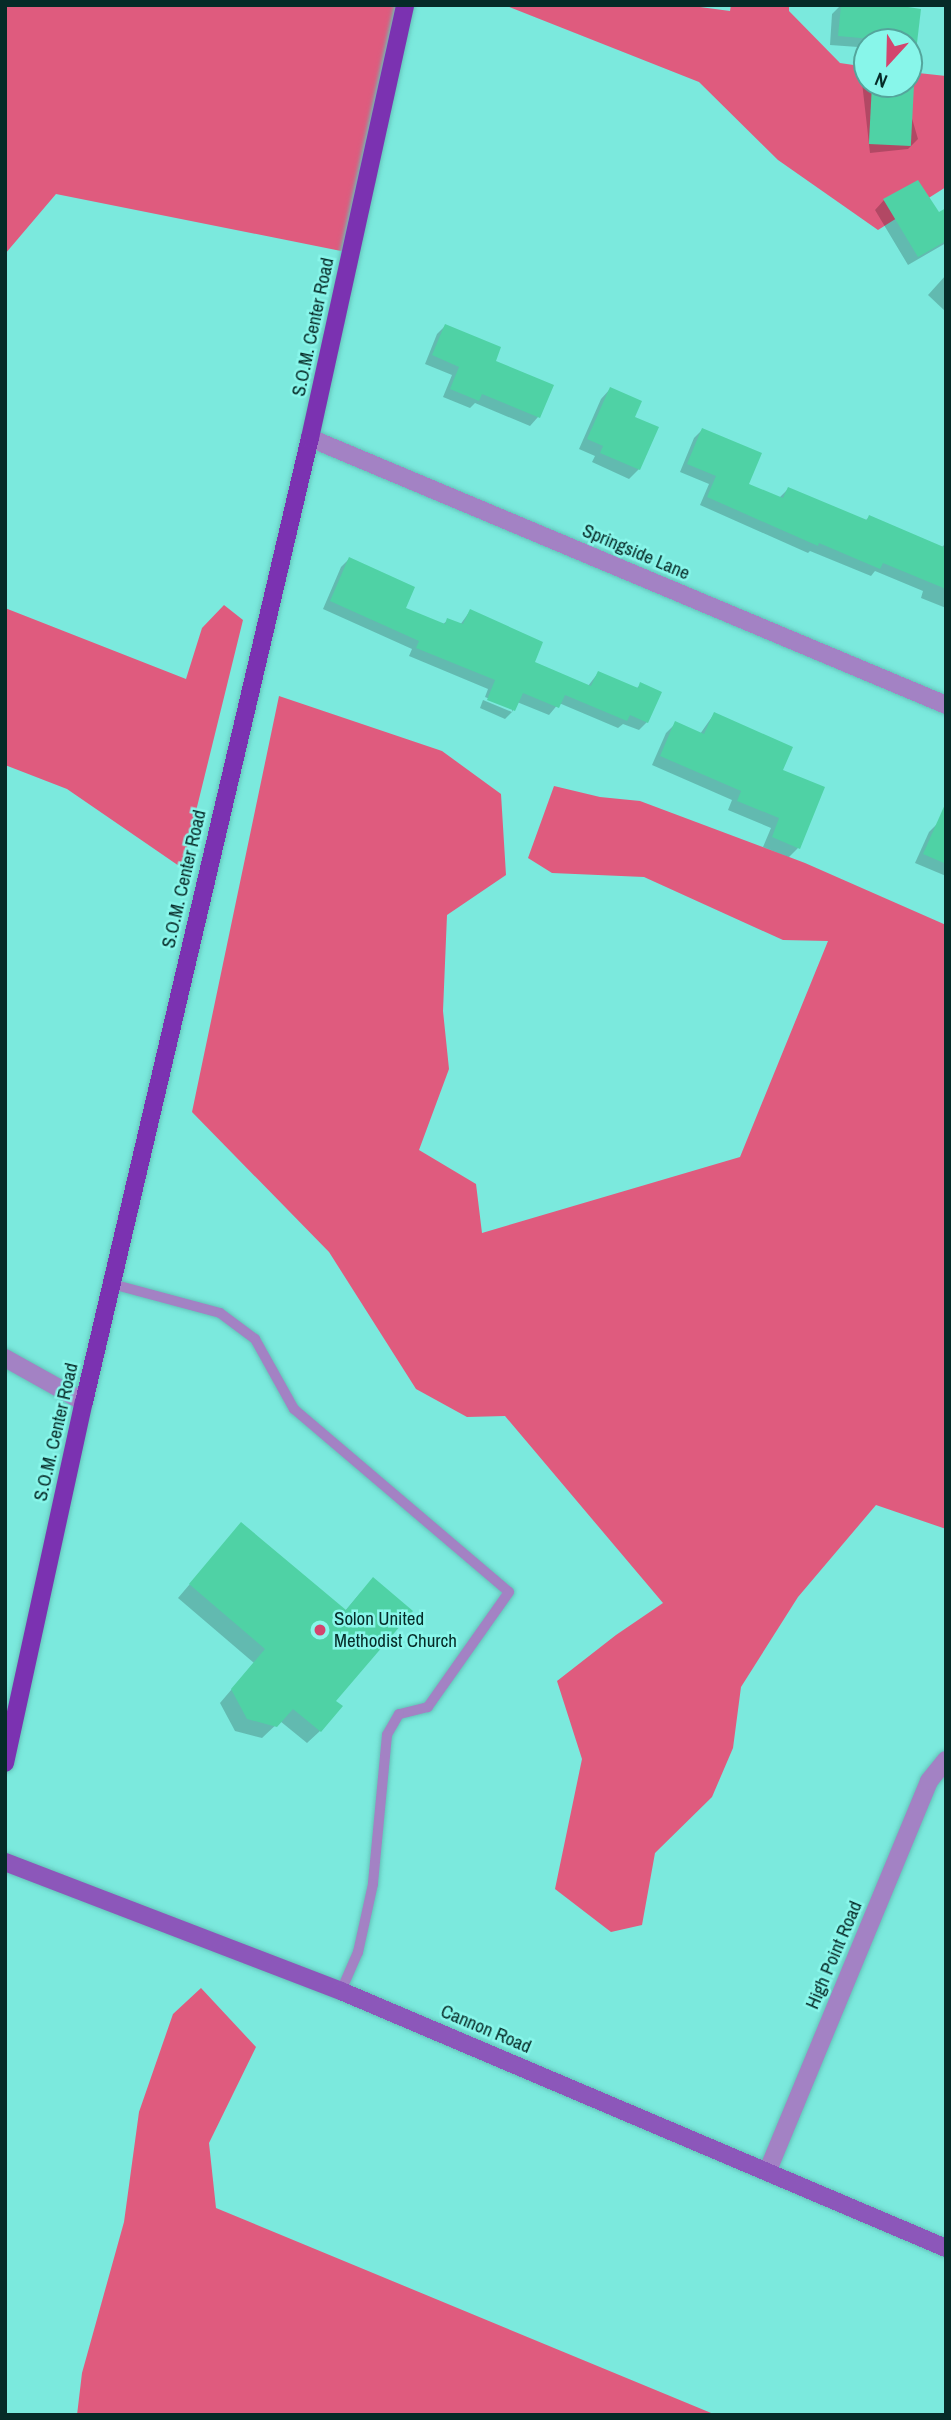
<!DOCTYPE html>
<style>
body{margin:0}
#map{position:relative;width:951px;height:2420px;overflow:hidden;background:#7be9dd;font-family:"Archivo Narrow",sans-serif}
div>[style]{position:absolute}
.forest>*{inset:0;background:#df5b7e}
.shadow>*{inset:0;background:#0003}
.building>*{inset:0;background:#4fd2a5;transform-origin:0 0}
.roads{filter:drop-shadow(0 0 2px #64c3b9) drop-shadow(0 0 2px #64c3b9)}
.lane>*{height:10px;margin:-5px;padding:0 5px;transform-origin:5px;border-radius:5px;background:#a382c4}
.street>*{height:18px;margin:-9px;padding:0 9px;transform-origin:9px;border-radius:9px;background:#a382c4}
.secondary>*{height:18px;margin:-9px;padding:0 9px;transform-origin:9px;border-radius:9px;background:#8c57ba}
.primary>*{height:18px;margin:-9px;padding:0 9px;transform-origin:9px;border-radius:9px;background:#7b32b1}
.dots>*{width:19px;height:19px;translate:-50% -50%;box-sizing:border-box;border:4px solid #88f6ea;border-radius:50%}
span{translate:-50% -50%;white-space:nowrap;text-align:center;line-height:1.15;-webkit-text-stroke:5px #88f6ea;paint-order:stroke}
.street-label{font-size:19px;color:#062b28}
.poi-label{font-size:19px;color:#062b28}
.left{translate:0 -50%;text-align:left}
.frame{position:absolute;inset:0;border:7px solid #062b28;pointer-events:none}
.north{position:absolute;left:853px;top:28px;width:70px;height:70px;box-sizing:border-box;background:#88f6ea;border:2px solid #54a59c;border-radius:50%;rotate:202deg;font-size:19px;font-weight:700;line-height:28px;text-align:center;color:#062b28}
.north::after{content:'';display:block;margin:auto;width:24px;height:32px;background:#d3456e;clip-path:polygon(50% 0,100% 100%,50% 72%,0 100%)}
</style>
<div id="map">
<div class="forest">
<i style="clip-path:polygon(5px 5px,405px 5px,351px 253px,56px 194px,5px 254px)"></i>
<i style="clip-path:polygon(504px 5px,685px 5px,730px 11px,731px 5px,789px 5px,789px 11px,840px 63px,867px 67px,867px 84px,909px 84px,909px 72px,946px 76px,946px 187px,878px 230px,778px 160px,699px 82px)"></i>
<i style="clip-path:polygon(224px 605px,243px 620px,182px 868px,67px 789px,5px 765px,5px 608px,186px 679px,202px 628px)"></i>
<i style="clip-path:polygon(279px 696px,442px 751px,501px 794px,506px 875px,447px 915px,443px 1011px,449px 1069px,419px 1150px,476px 1184px,482px 1233px,740px 1157px,828px 941px,783px 940px,644px 877px,552px 873px,528px 858px,554px 786px,600px 797px,640px 801px,805px 863px,946px 925px,946px 1529px,876px 1505px,798px 1597px,741px 1687px,733px 1748px,712px 1797px,655px 1853px,642px 1925px,611px 1932px,555px 1889px,582px 1759px,557px 1681px,616px 1635px,663px 1603px,505px 1416px,467px 1417px,416px 1389px,329px 1252px,192px 1112px)"></i>
<i style="clip-path:polygon(201px 1988px,256px 2047px,209px 2143px,216px 2208px,716px 2415px,77px 2415px,82px 2373px,124px 2222px,139px 2112px,173px 2014px)"></i>
</div>
<div class="shadow">
<i style="clip-path:polygon(841px 5px,915px 42px,909px 49px,909px 42px,867px 42px,867px 84px,902px 84px,918px 139px,908px 149px,870px 153px,858px 47px,830px 45px,832px 14px)"></i>
<i style="clip-path:polygon(884px 200px,938px 215px,946px 210px,946px 243px,908px 265px,875px 210px)"></i>
<i style="clip-path:polygon(946px 275px,946px 312px,928px 295px)"></i>
<i style="clip-path:polygon(445px 326px,493px 362px,551px 386px,538px 417px,530px 426px,475px 403px,470px 408px,443px 397px,452px 375px,425px 364px,437px 334px)"></i>
<i style="clip-path:polygon(610px 389px,633px 418px,639px 469px,629px 479px,592px 462px,595px 456px,579px 449px,601px 399px)"></i>
<i style="clip-path:polygon(702px 430px,746px 485px,779px 498px,788px 489px,865px 521px,869px 517px,941px 548px,946px 543px,946px 608px,921px 598px,923px 591px,875px 571px,871px 576px,810px 551px,808px 553px,700px 505px,709px 484px,680px 472px,694px 438px)"></i>
<i style="clip-path:polygon(349px 559px,403px 609px,442px 625px,448px 620px,460px 625px,470px 611px,532px 663px,588px 686px,598px 673px,636px 689px,640px 685px,647px 722px,639px 730px,623px 724px,618px 728px,559px 703px,549px 715px,517px 702px,512px 712px,512px 708px,485px 697px,488px 689px,409px 656px,412px 649px,323px 609px,341px 567px)"></i>
<i style="clip-path:polygon(483px 700px,512px 712px,505px 719px,480px 708px)"></i>
<i style="clip-path:polygon(714px 714px,781px 771px,798px 848px,789px 857px,763px 847px,771px 828px,728px 810px,732px 800px,652px 765px,666px 733px,676px 723px,700px 734px)"></i>
<i style="clip-path:polygon(938px 823px,946px 827px,946px 876px,915px 863px,929px 832px)"></i>
<i style="clip-path:polygon(241px 1524px,345px 1611px,361px 1592px,334px 1701px,320px 1731px,307px 1743px,280px 1721px,262px 1738px,235px 1731px,220px 1703px,254px 1663px,178px 1598px)"></i>
</div>
<div class="building">
<i style="clip-path:polygon(841px 5px,895px 5px,921px 9px,917px 43px,838px 36px)"></i>
<i style="left:872px;top:84px;width:42px;height:60px;rotate:3deg"></i>
<i style="clip-path:polygon(918px 180px,939px 212px,946px 208px,946px 241px,918px 257px,883px 199px)"></i>
<i style="clip-path:polygon(445px 324px,501px 347px,496px 361px,554px 385px,540px 418px,482px 394px,479px 401px,450px 389px,459px 367px,432px 355px)"></i>
<i style="clip-path:polygon(610px 387px,642px 401px,635px 417px,659px 427px,640px 470px,600px 453px,603px 446px,587px 439px)"></i>
<i style="clip-path:polygon(702px 428px,762px 453px,749px 484px,783px 498px,788px 487px,867px 520px,869px 515px,946px 548px,946px 589px,883px 563px,880px 569px,819px 543px,818px 546px,707px 497px,716px 476px,687px 464px)"></i>
<i style="clip-path:polygon(349px 557px,415px 587px,406px 608px,445px 624px,447px 618px,463px 624px,470px 609px,543px 642px,535px 662px,591px 686px,598px 671px,638px 688px,640px 682px,662px 692px,648px 723px,630px 715px,627px 721px,565px 695px,559px 708px,523px 693px,515px 711px,487px 700px,495px 680px,416px 648px,419px 641px,330px 601px)"></i>
<i style="clip-path:polygon(714px 712px,793px 747px,783px 770px,825px 787px,800px 849px,772px 837px,779px 818px,737px 801px,741px 791px,660px 756px,675px 721px,704px 734px)"></i>
<i style="clip-path:polygon(946px 802px,946px 864px,923px 854px)"></i>
<i style="clip-path:polygon(241px 1522px,346px 1610px,373px 1577px,413px 1611px,336px 1701px,343px 1706px,321px 1732px,293px 1709px,277px 1727px,247px 1719px,231px 1689px,265px 1649px,189px 1584px)"></i>
</div>
<div class="roads">
<div class="lane">
<i style="left:112px;top:1284px;width:112px;rotate:15deg"></i>
<i style="left:220px;top:1313px;width:44px;rotate:36.6deg"></i>
<i style="left:255px;top:1339px;width:80px;rotate:60.9deg"></i>
<i style="left:294px;top:1409px;width:282px;rotate:40.4deg"></i>
<i style="left:509px;top:1592px;width:141px;rotate:125.2deg"></i>
<i style="left:428px;top:1707px;width:30px;rotate:166deg"></i>
<i style="left:399px;top:1714px;width:24px;rotate:120deg"></i>
<i style="left:387px;top:1735px;width:150px;rotate:95.4deg"></i>
<i style="left:373px;top:1884px;width:70px;rotate:102.4deg"></i>
<i style="left:358px;top:1952px;width:43px;rotate:113.6deg"></i>
</div>
<div class="street">
<i style="left:310px;top:438px;width:690px;rotate:22.77deg"></i>
<i style="left:5px;top:1358px;width:90px;rotate:29.1deg"></i>
<i style="left:768px;top:2170px;width:421px;rotate:-67.5deg"></i>
<i style="left:929px;top:1781px;width:27px;rotate:-51deg"></i>
</div>
<div class="secondary">
<i style="left:5px;top:1862px;width:360px;rotate:21deg"></i>
<i style="left:341px;top:1991px;width:657px;rotate:23.02deg"></i>
</div>
<div class="primary">
<i style="left:5px;top:1763px;width:370px;rotate:-77.7deg"></i>
<i style="left:84px;top:1402px;width:990px;rotate:-76.81deg"></i>
<i style="left:310px;top:438px;width:443px;rotate:-77.6deg"></i>
</div>
</div>
<div class="dots">
<i style="left:320px;top:1630px;background:#d3456e"></i>
</div>
<div class="street-label">
<span style="left:313px;top:327px;rotate:-78deg">S.O.M. Center Road</span>
<span style="left:636px;top:552px;rotate:23deg">Springside Lane</span>
<span style="left:184px;top:879px;rotate:-77deg">S.O.M. Center Road</span>
<span style="left:56px;top:1432px;rotate:-77deg">S.O.M. Center Road</span>
<span style="left:834px;top:1955px;rotate:-67deg">High Point Road</span>
<span style="left:486px;top:2029px;rotate:23deg">Cannon Road</span>
</div>
<div class="poi-label">
<span class="left" style="left:334px;top:1630px">Solon United<br>Methodist Church</span>
</div>
<div class="frame"></div>
<div class="north">N</div>
</div>
